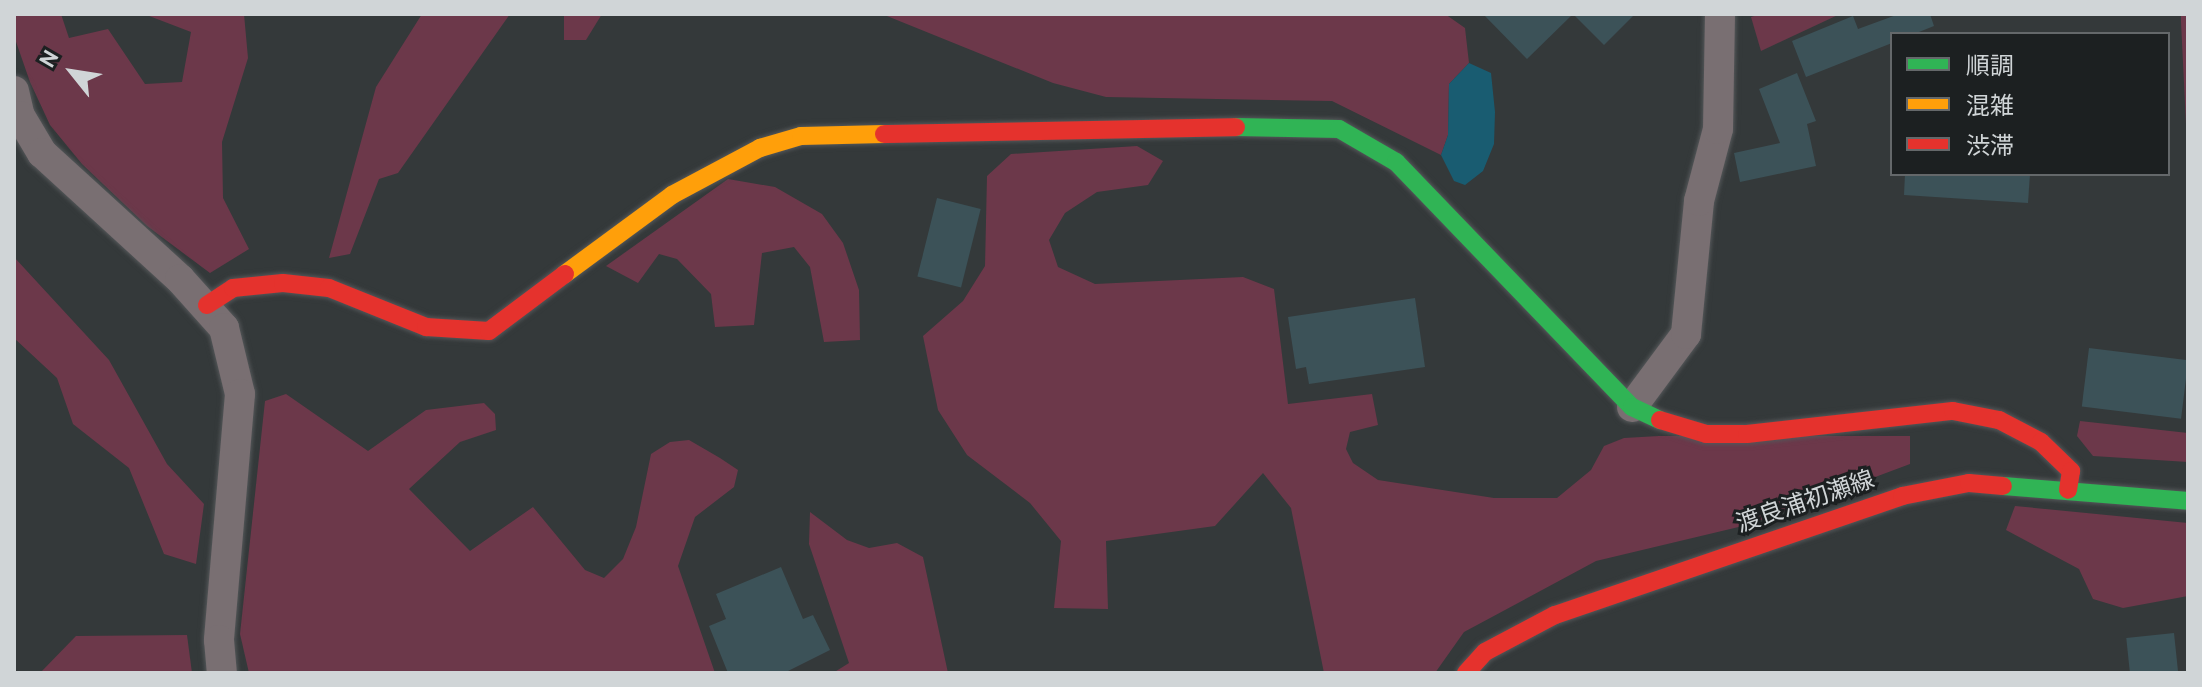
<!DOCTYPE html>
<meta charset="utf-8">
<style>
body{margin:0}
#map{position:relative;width:2202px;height:687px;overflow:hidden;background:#34393a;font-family:Overpass,"Noto Sans JP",sans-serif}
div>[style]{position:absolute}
.green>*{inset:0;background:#6c384a}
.water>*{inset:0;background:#195c71}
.building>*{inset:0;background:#3c5258;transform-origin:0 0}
.roads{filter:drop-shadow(0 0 2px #545759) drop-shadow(0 0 2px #545759)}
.street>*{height:30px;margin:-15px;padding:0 15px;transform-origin:15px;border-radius:15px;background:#796f72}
.fast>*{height:18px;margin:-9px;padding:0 9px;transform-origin:9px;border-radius:9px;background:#30b455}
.slow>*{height:18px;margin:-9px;padding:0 9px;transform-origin:9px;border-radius:9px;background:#ff9f0a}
.jam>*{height:18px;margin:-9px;padding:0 9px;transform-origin:9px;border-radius:9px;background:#e5322d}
span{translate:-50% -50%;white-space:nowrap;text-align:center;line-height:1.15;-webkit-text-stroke:6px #1c2021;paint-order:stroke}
.street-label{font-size:24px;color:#d0d5d7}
.frame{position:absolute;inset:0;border:16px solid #d0d5d7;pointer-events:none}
.legend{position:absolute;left:1890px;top:32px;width:280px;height:144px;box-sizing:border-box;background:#1c2021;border:2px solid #64686a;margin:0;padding:10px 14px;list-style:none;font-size:24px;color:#d0d5d7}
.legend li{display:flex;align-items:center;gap:16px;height:40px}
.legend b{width:40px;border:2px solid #64686a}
.north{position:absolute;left:32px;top:32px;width:80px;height:80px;-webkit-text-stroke:6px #1c2021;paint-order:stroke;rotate:300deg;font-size:22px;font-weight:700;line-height:32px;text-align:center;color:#d0d5d7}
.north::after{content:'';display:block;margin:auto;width:28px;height:36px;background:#d0d5d7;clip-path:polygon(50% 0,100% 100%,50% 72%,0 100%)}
</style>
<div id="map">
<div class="green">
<i style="clip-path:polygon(14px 14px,61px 14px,69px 38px,108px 29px,145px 84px,182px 82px,191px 32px,144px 14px,244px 14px,248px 58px,222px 142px,223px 198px,249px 249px,210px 273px,147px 226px,82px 164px,50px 125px,30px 82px,14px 36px)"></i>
<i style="clip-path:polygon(422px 14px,510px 14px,398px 173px,379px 179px,350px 254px,329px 258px,376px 87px)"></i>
<i style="clip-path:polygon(602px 14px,586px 40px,564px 40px,564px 14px)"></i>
<i style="clip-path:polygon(882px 14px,1445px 14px,1465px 28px,1469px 63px,1449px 84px,1448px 135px,1441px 155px,1332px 101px,1106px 97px,1053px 83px)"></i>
<i style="clip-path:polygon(1761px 14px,1840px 14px,1761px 51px,1751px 17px)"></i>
<i style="clip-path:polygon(2181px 14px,2188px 14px,2188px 165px,2181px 22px)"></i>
<i style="clip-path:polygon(1137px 146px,1163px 161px,1148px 185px,1097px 192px,1065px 213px,1049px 240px,1058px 267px,1095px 284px,1243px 277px,1274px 289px,1288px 404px,1372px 394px,1378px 425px,1350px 432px,1346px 449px,1353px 463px,1378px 480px,1494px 498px,1557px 498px,1591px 470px,1604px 446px,1624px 438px,1659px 436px,1910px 436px,1910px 464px,1747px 525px,1596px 561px,1464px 632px,1435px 673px,1324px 673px,1291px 508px,1263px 473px,1215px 526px,1106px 541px,1108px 609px,1054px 608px,1061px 541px,1030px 503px,967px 455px,938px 410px,923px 336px,963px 301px,985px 266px,987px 176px,1011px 154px)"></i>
<i style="clip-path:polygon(728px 179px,775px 187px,822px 214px,843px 243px,859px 290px,860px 340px,824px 342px,810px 267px,794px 247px,762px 253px,754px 325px,715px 327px,711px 294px,677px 259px,659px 254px,638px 283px,606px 266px)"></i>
<i style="clip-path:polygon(14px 257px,109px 360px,167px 464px,204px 504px,196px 564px,164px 554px,129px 468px,73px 424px,57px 378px,14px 338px)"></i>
<i style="clip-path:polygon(286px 394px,368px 451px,426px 410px,484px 403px,495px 414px,496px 430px,460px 442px,409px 489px,470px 551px,533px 507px,585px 570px,604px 578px,623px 559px,636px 527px,651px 454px,670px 442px,689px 440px,720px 458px,738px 470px,734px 487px,695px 517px,678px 566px,715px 673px,249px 673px,240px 634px,265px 401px)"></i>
<i style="clip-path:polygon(2080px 421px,2188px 433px,2188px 462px,2093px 456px,2077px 436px)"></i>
<i style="clip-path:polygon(2015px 506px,2188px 523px,2188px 596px,2123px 608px,2093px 599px,2079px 569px,2006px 530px)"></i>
<i style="clip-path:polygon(810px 512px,847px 540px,869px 548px,897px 543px,923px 557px,948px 673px,833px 673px,849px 663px,809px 544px)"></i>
<i style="clip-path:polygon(187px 635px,192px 673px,40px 673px,76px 636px)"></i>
</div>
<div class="water">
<i style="clip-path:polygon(1469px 63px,1491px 73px,1495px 112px,1494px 144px,1483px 171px,1465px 185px,1454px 181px,1441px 155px,1448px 135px,1449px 84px)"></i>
</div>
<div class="building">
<i style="clip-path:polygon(1483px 14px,1573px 14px,1527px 59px)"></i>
<i style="clip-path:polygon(1573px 14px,1635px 14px,1604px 45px)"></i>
<i style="clip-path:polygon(1899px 14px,1930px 14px,1934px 26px,1914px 34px,1892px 34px,1892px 43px,1806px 77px,1792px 41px,1853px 16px,1858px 29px)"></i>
<i style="clip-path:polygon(1797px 73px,1816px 121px,1807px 124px,1816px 166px,1740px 182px,1734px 153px,1780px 143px,1759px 89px)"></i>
<i style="clip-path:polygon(1905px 174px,2030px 174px,2028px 203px,1904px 195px)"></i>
<i style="left:937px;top:198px;width:45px;height:81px;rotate:14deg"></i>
<i style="clip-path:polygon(1415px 298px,1425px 367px,1309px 384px,1306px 367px,1296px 369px,1288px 317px)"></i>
<i style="left:2089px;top:348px;width:100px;height:59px;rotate:7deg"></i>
<i style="clip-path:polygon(781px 567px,803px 619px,813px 615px,830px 650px,784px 673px,728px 673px,709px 626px,726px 619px,716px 594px)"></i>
<i style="left:2174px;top:633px;width:40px;height:48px;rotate:84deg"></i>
</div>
<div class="roads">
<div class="street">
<i style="left:14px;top:91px;width:26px;rotate:77deg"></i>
<i style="left:20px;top:116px;width:43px;rotate:59.3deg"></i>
<i style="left:42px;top:153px;width:187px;rotate:42.4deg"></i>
<i style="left:180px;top:279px;width:66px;rotate:48.1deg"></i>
<i style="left:224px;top:328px;width:68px;rotate:76.4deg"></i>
<i style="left:240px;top:394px;width:247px;rotate:94.9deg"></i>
<i style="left:219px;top:640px;width:33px;rotate:85deg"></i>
<i style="left:1632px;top:407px;width:91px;rotate:-53.5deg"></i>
<i style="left:1686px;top:334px;width:134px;rotate:-84.4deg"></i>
<i style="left:1699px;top:201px;width:74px;rotate:-75.2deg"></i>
<i style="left:1718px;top:129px;width:115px;rotate:-89deg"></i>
</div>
<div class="fast">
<i style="left:1236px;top:127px;width:103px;rotate:1.1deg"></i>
<i style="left:1339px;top:129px;width:66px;rotate:30.1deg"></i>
<i style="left:1396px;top:162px;width:340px;rotate:46.1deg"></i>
<i style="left:1632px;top:407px;width:31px;rotate:25deg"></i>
<i style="left:2003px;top:486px;width:186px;rotate:4.6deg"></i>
</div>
<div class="slow">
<i style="left:565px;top:274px;width:133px;rotate:-36.4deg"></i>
<i style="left:672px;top:195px;width:100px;rotate:-28.1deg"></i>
<i style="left:760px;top:148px;width:43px;rotate:-16.3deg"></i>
<i style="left:801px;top:136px;width:83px;rotate:-1.4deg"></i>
</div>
<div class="jam">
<i style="left:884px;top:134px;width:352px;rotate:-1.1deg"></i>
<i style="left:207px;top:305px;width:31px;rotate:-33deg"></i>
<i style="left:233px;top:288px;width:50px;rotate:-5.7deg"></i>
<i style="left:283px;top:283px;width:46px;rotate:6.2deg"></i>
<i style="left:329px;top:288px;width:105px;rotate:21.9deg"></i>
<i style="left:426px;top:327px;width:63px;rotate:3.6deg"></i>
<i style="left:489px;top:331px;width:95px;rotate:-36.9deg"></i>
<i style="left:1660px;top:420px;width:48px;rotate:16.9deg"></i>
<i style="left:1706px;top:434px;width:41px"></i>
<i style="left:1747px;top:434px;width:207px;rotate:-6.4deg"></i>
<i style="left:1953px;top:411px;width:47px;rotate:11.1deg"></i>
<i style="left:1999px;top:420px;width:47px;rotate:27.6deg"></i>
<i style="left:2041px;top:442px;width:42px;rotate:44deg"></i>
<i style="left:2071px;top:471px;width:19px;rotate:99deg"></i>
<i style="left:1466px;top:673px;width:28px;rotate:-48deg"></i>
<i style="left:1485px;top:652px;width:79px;rotate:-27.9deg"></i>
<i style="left:1555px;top:615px;width:367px;rotate:-18.9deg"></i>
<i style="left:1902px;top:496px;width:68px;rotate:-11deg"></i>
<i style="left:1969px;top:483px;width:34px;rotate:5deg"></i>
</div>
</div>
<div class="street-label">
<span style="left:1806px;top:504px;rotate:-19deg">渡良浦初瀬線</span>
</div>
<div class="frame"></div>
<ul class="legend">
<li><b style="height:10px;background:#30b455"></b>順調</li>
<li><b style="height:10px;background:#ff9f0a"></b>混雑</li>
<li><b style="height:10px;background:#e5322d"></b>渋滞</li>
</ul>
<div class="north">N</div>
</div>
